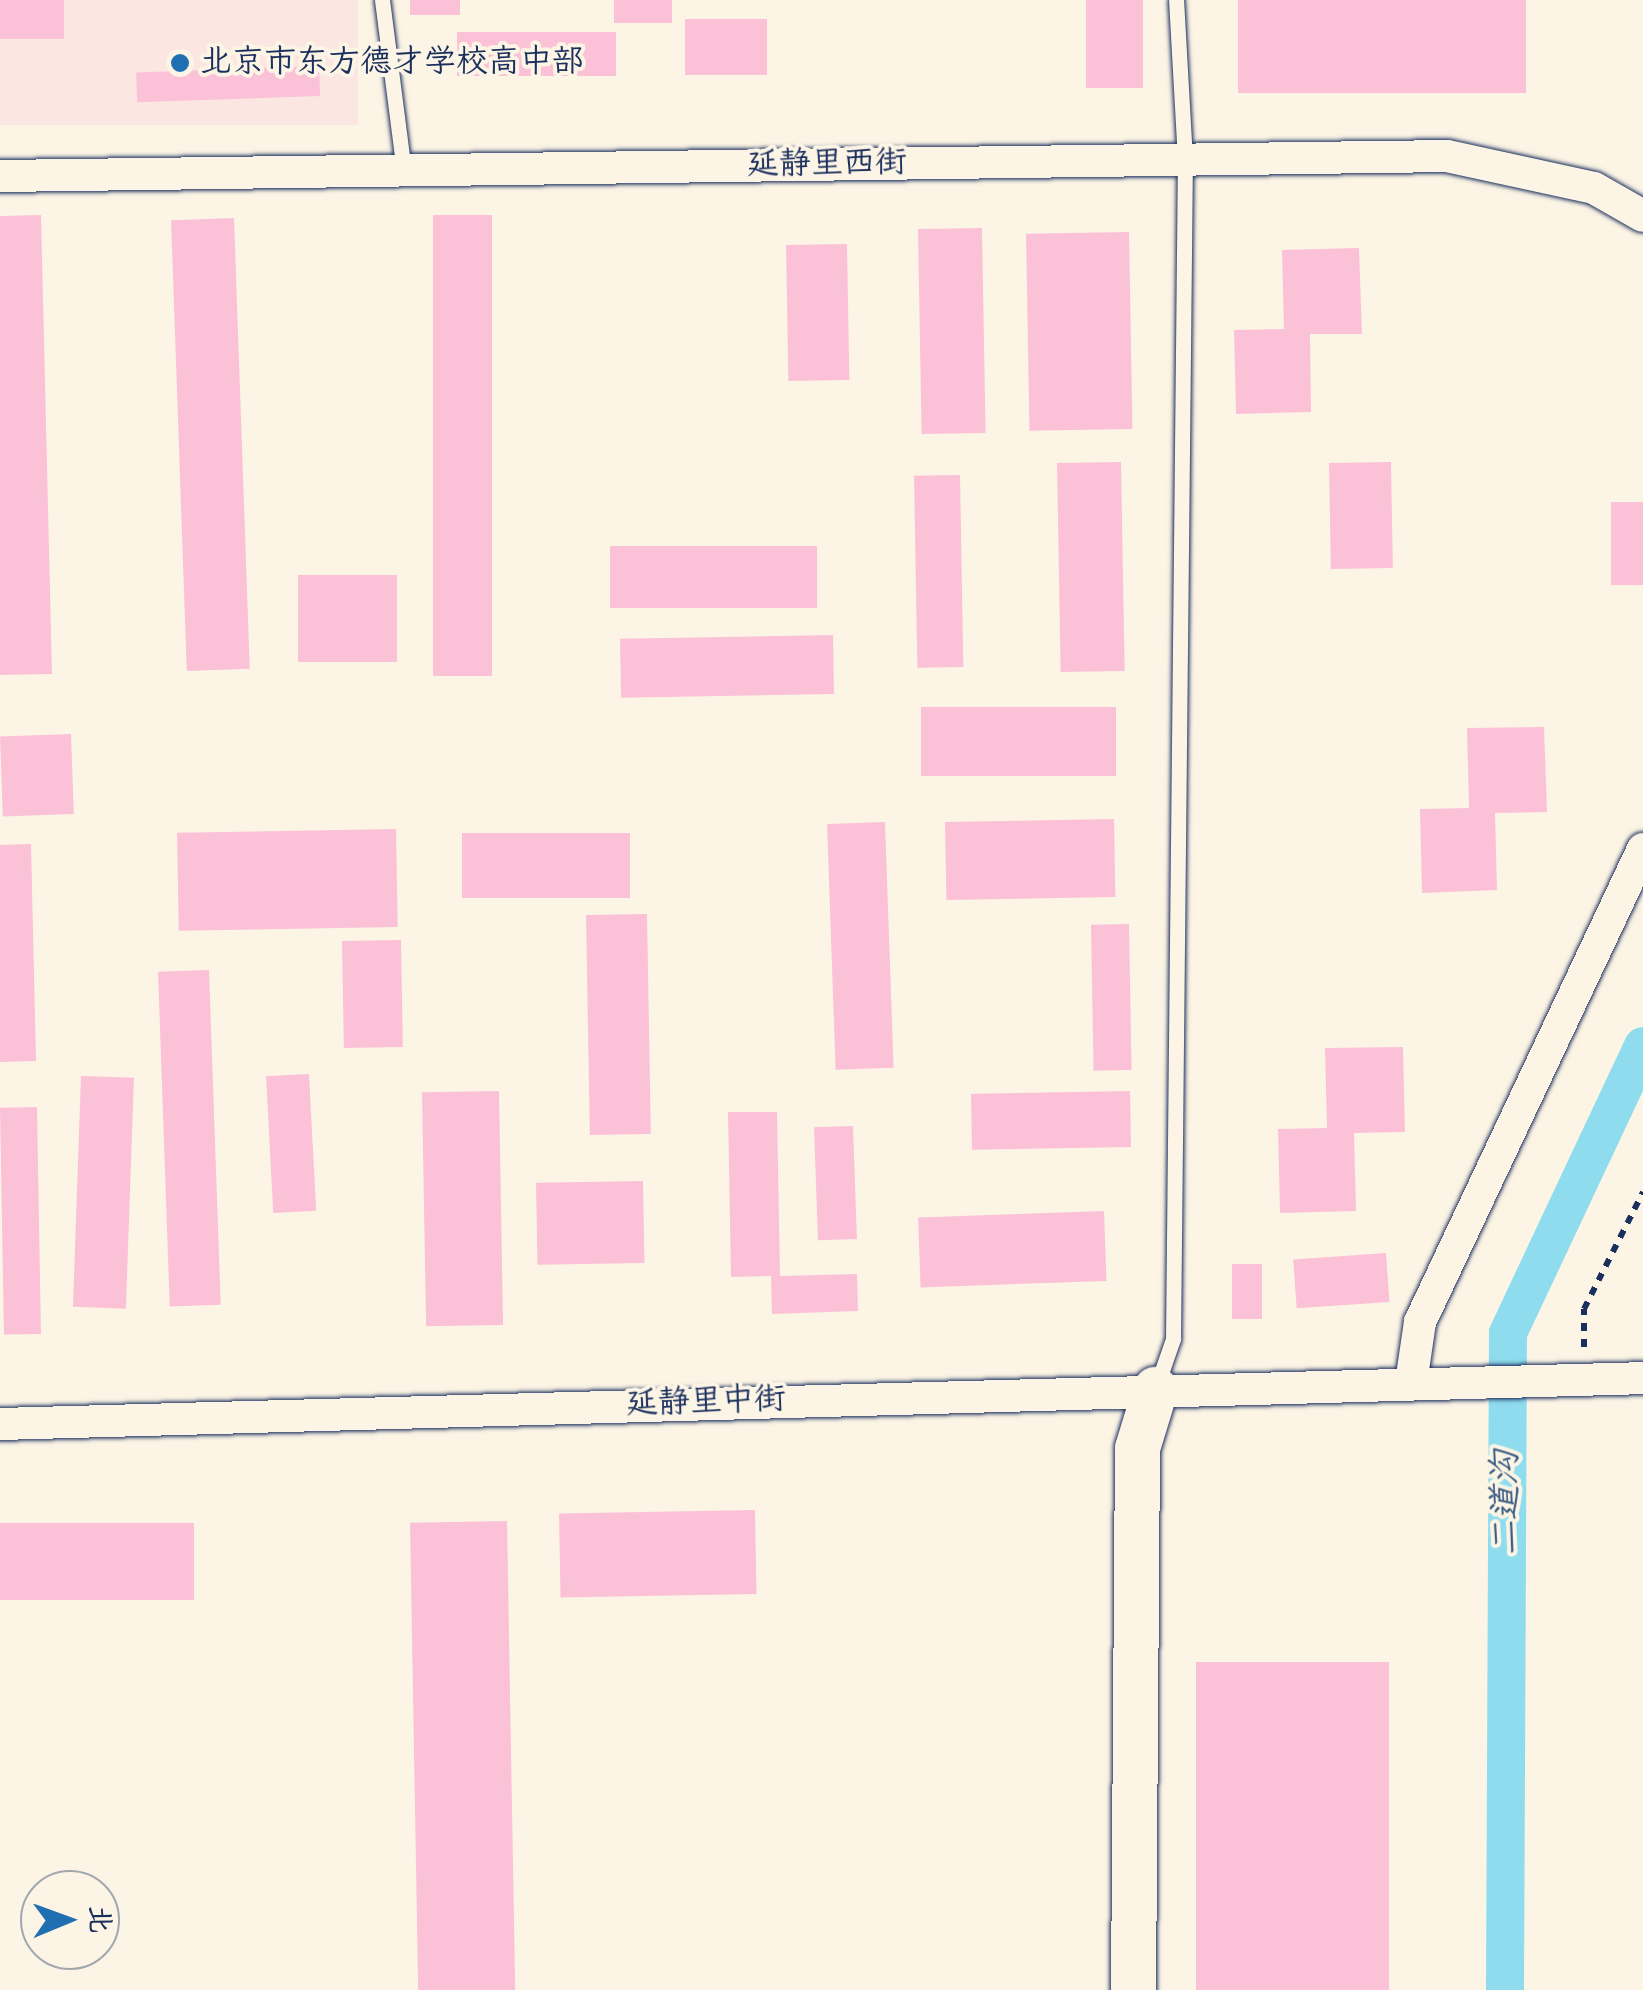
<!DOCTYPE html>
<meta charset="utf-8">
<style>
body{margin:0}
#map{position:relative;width:1643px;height:1990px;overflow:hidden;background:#fcf5e5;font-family:Kalam,"LXGW WenKai TC",sans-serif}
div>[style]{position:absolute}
.built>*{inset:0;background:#fce6e1;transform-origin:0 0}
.canal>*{height:38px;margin:-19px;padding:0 19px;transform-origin:19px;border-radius:19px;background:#8edced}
.building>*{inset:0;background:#fbc2d7;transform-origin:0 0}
.path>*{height:6px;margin-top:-3px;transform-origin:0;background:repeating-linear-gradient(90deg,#1b2f5e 0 8px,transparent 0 16px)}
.roads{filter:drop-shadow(0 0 2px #1b2f5e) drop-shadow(0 0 2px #1b2f5e)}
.lane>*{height:15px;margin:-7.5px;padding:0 7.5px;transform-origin:7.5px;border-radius:7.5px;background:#fcf5e5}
.street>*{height:32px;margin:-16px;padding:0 16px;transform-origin:16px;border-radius:16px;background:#fcf5e5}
.secondary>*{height:45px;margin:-22.5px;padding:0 22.5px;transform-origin:22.5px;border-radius:22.5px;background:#fcf5e5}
.dots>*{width:28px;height:28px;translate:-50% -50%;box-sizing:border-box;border:5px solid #fcf5e5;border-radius:50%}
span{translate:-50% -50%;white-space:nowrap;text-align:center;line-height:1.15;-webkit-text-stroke:8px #fcf5e5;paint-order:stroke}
.poi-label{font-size:32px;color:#1b2f5e}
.left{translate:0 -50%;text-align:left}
.street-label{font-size:32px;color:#1b2f5e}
.water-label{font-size:35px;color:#385a82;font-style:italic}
.north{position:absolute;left:20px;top:1870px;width:100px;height:100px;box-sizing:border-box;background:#fcf5e5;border:2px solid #a2a6af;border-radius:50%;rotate:89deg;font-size:28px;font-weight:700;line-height:40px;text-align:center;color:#1b2f5e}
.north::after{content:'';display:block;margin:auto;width:35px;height:45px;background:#1f6fb2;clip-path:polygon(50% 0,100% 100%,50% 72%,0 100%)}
</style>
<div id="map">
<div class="built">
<i style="left:0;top:0;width:358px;height:125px"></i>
</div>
<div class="canal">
<i style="left:1505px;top:1990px;width:657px;rotate:-89.74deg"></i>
<i style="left:1508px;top:1333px;width:317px;rotate:-64.8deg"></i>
</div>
<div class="building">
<i style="left:0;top:0;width:64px;height:39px"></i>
<i style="left:410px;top:0;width:50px;height:15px"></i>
<i style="left:614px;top:0;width:58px;height:23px"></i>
<i style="left:1086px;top:0;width:57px;height:88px"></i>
<i style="left:1238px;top:0;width:288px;height:93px"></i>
<i style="left:685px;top:19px;width:82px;height:56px"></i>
<i style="left:457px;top:32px;width:159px;height:44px"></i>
<i style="left:319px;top:66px;width:30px;height:183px;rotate:88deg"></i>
<i style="clip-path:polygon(41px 215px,52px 674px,0 675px,0 216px)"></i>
<i style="left:433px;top:215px;width:59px;height:461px"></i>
<i style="left:234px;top:218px;width:451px;height:63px;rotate:88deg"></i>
<i style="left:982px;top:228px;width:205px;height:64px;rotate:89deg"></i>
<i style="left:1129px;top:232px;width:197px;height:103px;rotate:89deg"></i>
<i style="left:847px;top:244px;width:136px;height:61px;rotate:89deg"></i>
<i style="clip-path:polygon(1359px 248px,1362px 334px,1310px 334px,1311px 412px,1236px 414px,1234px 330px,1284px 329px,1282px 250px)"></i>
<i style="left:1121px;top:462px;width:209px;height:64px;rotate:89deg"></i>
<i style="left:1391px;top:462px;width:106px;height:62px;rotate:89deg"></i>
<i style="left:960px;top:475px;width:192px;height:46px;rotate:89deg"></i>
<i style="left:1643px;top:502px;width:83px;height:32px;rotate:90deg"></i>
<i style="left:817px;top:546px;width:62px;height:207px;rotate:90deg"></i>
<i style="left:298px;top:575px;width:99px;height:87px"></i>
<i style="left:833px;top:635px;width:59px;height:213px;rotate:89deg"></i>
<i style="left:921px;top:707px;width:195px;height:69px"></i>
<i style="clip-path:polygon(1544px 727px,1547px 812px,1495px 813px,1497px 890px,1422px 893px,1420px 809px,1469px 808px,1467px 728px)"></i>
<i style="left:71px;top:734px;width:80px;height:71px;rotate:88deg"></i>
<i style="left:1114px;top:819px;width:78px;height:169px;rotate:89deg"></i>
<i style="left:885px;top:822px;width:246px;height:58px;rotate:88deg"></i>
<i style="left:396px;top:829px;width:98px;height:219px;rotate:89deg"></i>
<i style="left:630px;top:833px;width:65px;height:168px;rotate:90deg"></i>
<i style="clip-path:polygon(31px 844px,36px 1061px,0 1062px,0 845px)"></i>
<i style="left:647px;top:914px;width:220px;height:61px;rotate:89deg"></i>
<i style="left:1129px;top:924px;width:146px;height:38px;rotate:89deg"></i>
<i style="left:401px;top:940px;width:107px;height:59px;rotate:89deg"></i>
<i style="left:209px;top:970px;width:335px;height:51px;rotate:88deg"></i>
<i style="clip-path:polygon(1403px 1047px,1405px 1132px,1354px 1133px,1356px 1211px,1280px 1213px,1278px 1129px,1327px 1128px,1325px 1048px)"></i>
<i style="left:309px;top:1074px;width:137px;height:43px;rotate:87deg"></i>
<i style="left:81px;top:1076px;width:53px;height:231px;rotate:2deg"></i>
<i style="left:499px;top:1091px;width:234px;height:77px;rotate:89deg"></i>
<i style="left:1130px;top:1091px;width:56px;height:159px;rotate:89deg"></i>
<i style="left:37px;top:1107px;width:227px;height:37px;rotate:89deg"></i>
<i style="clip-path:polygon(728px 1112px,777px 1112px,780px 1276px,857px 1274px,858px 1311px,772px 1314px,771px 1276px,731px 1277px)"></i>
<i style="left:853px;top:1126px;width:113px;height:39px;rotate:88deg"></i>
<i style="left:643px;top:1181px;width:82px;height:107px;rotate:89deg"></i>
<i style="left:1104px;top:1211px;width:70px;height:186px;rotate:88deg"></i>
<i style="left:1386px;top:1253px;width:49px;height:93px;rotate:86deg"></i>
<i style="left:1232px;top:1264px;width:30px;height:55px"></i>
<i style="left:755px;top:1510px;width:84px;height:196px;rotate:89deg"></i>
<i style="left:507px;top:1521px;width:469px;height:97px;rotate:89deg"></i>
<i style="left:194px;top:1523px;width:77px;height:194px;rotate:90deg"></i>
<i style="left:1196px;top:1662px;width:193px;height:328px"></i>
</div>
<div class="path">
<i style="left:1584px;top:1347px;width:38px;rotate:-90deg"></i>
<i style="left:1584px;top:1309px;width:131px;rotate:-63.2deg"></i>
</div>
<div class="roads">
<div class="lane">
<i style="left:382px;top:0;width:172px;rotate:82.7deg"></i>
<i style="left:1156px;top:1388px;width:52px;rotate:-70.9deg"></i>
<i style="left:1173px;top:1339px;width:1179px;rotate:-89.42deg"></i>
<i style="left:1185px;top:160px;width:160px;rotate:-93.2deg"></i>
</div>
<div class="street">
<i style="left:0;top:176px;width:1447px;rotate:-0.79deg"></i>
<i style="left:1447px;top:156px;width:150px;rotate:12.3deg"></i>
<i style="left:1594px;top:188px;width:56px;rotate:29.7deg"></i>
<i style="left:1411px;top:1383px;width:62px;rotate:-81.6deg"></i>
<i style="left:1420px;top:1322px;width:523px;rotate:-64.76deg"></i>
<i style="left:0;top:1424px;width:1644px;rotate:-1.6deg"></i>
</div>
<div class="secondary">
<i style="left:1133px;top:1990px;width:542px;rotate:-89.58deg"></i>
<i style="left:1137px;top:1448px;width:62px;rotate:-73deg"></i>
</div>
</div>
<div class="dots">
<i style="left:180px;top:63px;background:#1f6fb2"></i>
</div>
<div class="poi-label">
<span class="left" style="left:200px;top:63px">北京市东方德才学校高中部</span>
</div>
<div class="street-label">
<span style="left:827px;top:165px;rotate:-1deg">延静里西街</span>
<span style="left:706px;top:1403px;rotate:-2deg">延静里中街</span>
</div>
<div class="water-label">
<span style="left:1507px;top:1503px;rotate:-90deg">二道沟</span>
</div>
<div class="north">北</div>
</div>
